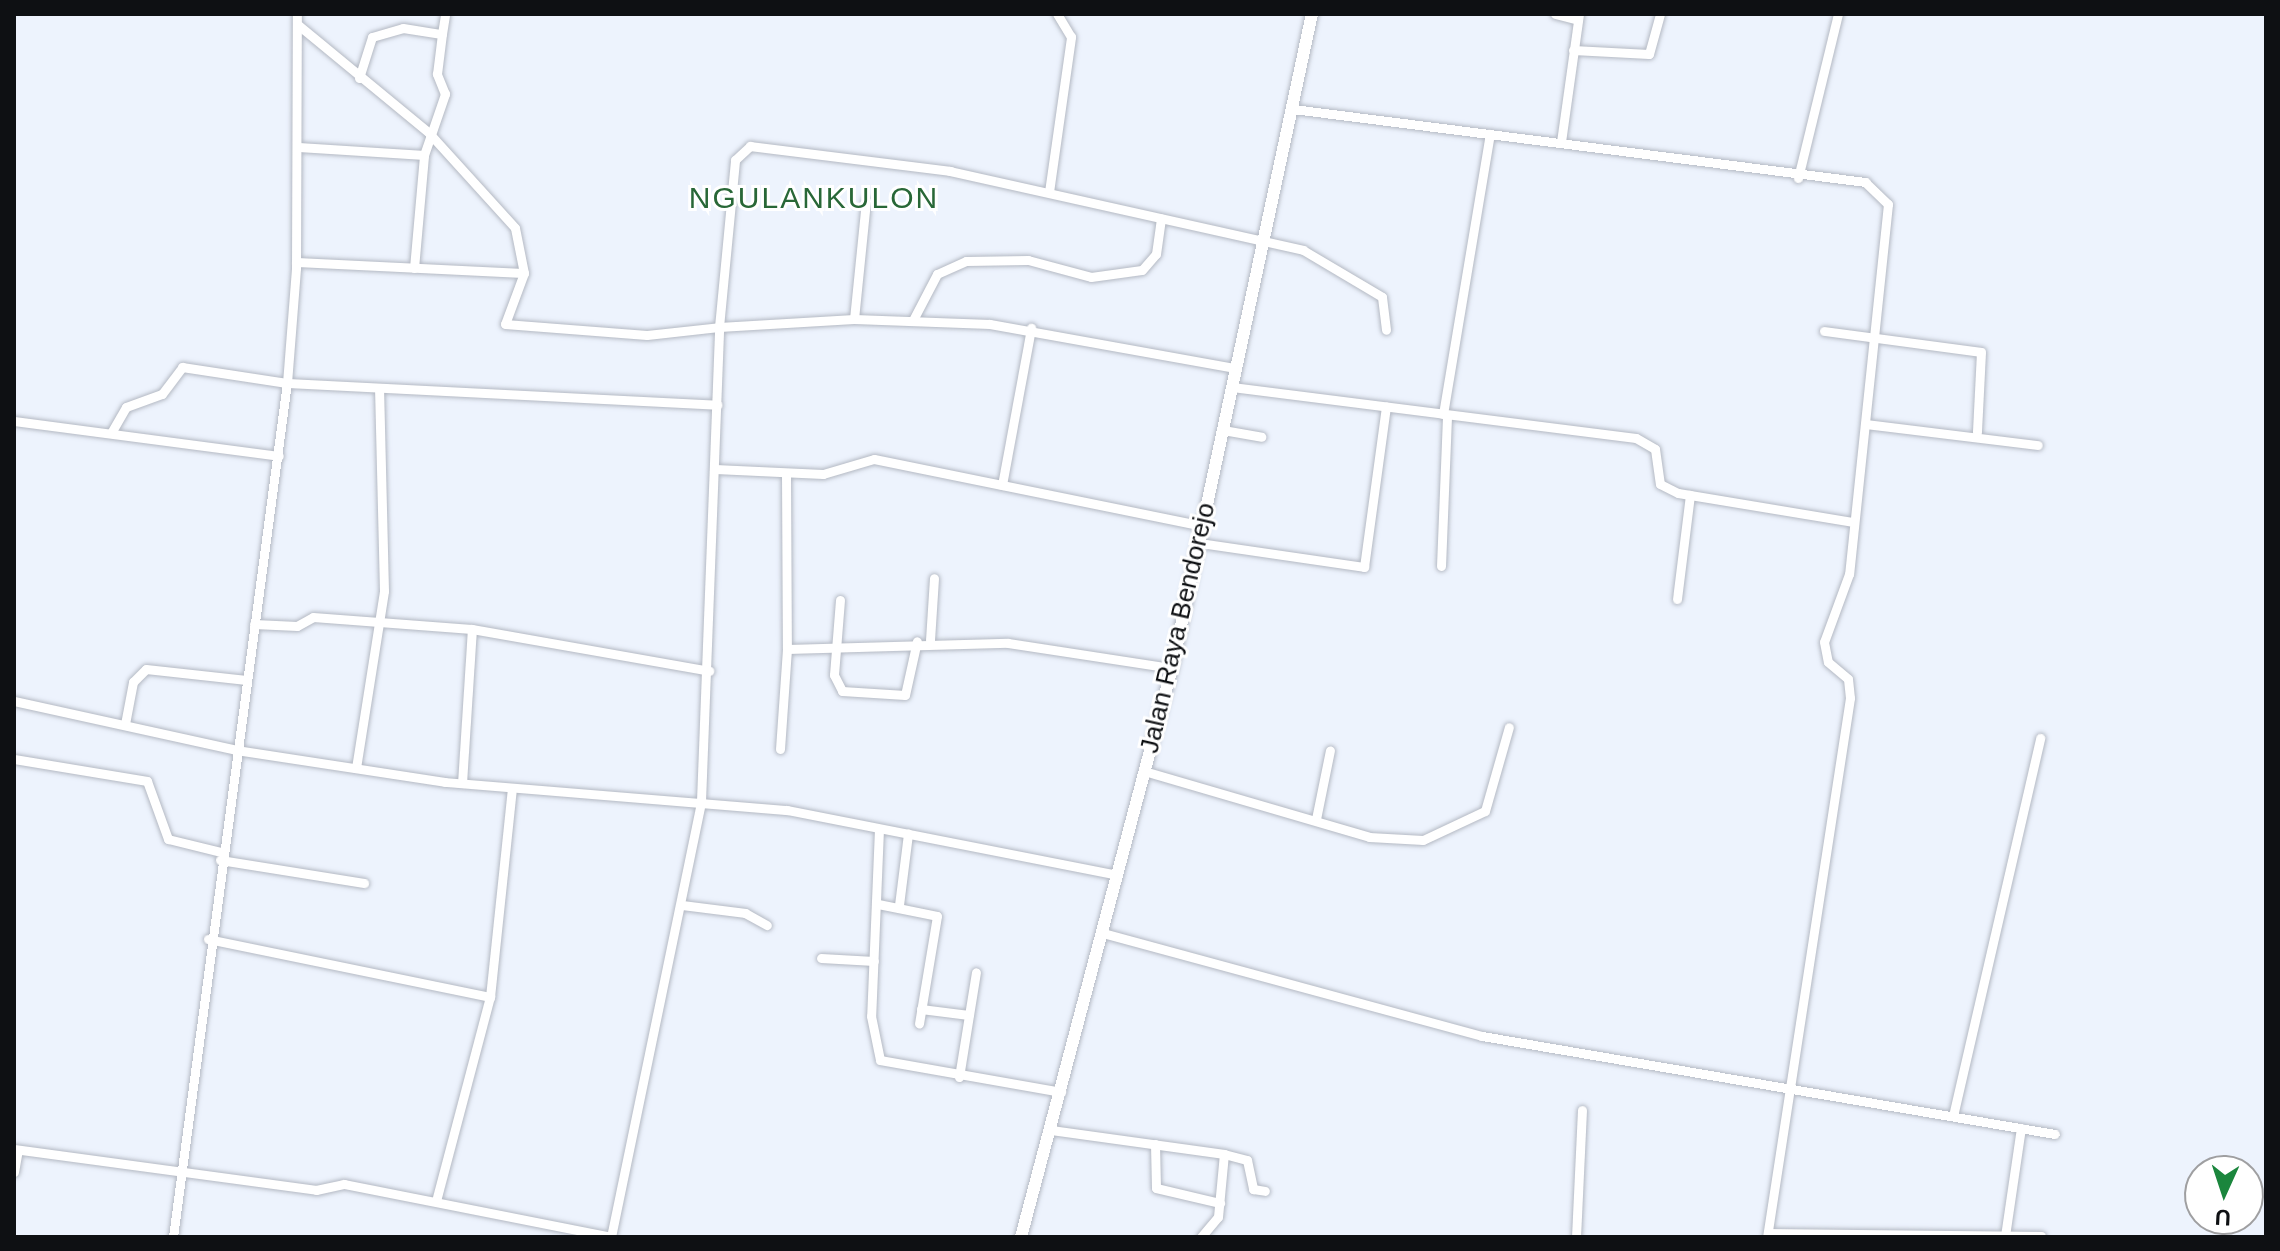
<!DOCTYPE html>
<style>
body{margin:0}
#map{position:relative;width:2280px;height:1251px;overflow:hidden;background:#edf3fd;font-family:Helvetica,sans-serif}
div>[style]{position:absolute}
.roads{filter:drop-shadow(0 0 2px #b4b9c3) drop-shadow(0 0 2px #b4b9c3)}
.minor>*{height:9px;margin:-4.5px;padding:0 4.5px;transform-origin:4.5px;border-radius:4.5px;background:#fff}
.secondary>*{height:12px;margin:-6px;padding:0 6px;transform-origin:6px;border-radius:6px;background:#fff}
span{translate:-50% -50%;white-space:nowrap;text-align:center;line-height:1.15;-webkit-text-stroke:6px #fff;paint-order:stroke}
.street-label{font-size:26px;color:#0e1013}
.quarter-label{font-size:30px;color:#286737;letter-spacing:2px}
.frame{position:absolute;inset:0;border:16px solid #0e1013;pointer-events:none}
.north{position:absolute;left:2184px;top:1155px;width:80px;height:80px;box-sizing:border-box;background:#fff;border:2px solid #9f9fa1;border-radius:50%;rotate:183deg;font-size:22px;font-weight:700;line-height:32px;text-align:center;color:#0e1013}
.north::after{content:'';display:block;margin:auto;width:28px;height:36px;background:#1b863d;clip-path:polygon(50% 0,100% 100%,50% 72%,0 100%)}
</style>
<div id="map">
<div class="roads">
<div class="minor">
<i style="left:1555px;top:14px;width:21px;rotate:14deg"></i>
<i style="left:297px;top:24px;width:171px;rotate:39.5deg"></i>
<i style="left:429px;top:133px;width:128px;rotate:47.8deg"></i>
<i style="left:515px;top:228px;width:46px;rotate:78.7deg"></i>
<i style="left:524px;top:273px;width:54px;rotate:110.4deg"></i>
<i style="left:505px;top:324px;width:142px;rotate:4.4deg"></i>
<i style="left:647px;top:335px;width:72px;rotate:-6.3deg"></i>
<i style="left:719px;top:327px;width:168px;rotate:-84.5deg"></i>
<i style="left:735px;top:160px;width:21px;rotate:-43deg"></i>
<i style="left:750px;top:146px;width:202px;rotate:7.1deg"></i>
<i style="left:950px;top:171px;width:362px;rotate:12.6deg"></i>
<i style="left:1303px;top:250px;width:92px;rotate:30.7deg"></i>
<i style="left:1382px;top:297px;width:33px;rotate:83deg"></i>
<i style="left:1573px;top:50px;width:76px;rotate:3deg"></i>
<i style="left:1649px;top:54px;width:41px;rotate:-74.6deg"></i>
<i style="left:359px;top:78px;width:43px;rotate:-72.4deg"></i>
<i style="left:372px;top:37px;width:32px;rotate:-16deg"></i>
<i style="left:403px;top:28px;width:39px;rotate:9deg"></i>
<i style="left:442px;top:34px;width:20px;rotate:-81deg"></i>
<i style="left:1293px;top:109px;width:577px;rotate:7.27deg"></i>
<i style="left:1865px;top:182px;width:32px;rotate:44deg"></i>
<i style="left:1888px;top:204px;width:372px;rotate:96deg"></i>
<i style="left:1849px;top:574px;width:72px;rotate:110.2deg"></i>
<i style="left:1824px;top:642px;width:20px;rotate:79deg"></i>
<i style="left:1828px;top:662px;width:26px;rotate:40deg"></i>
<i style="left:1848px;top:679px;width:19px;rotate:84deg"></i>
<i style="left:1850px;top:698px;width:545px;rotate:98.75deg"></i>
<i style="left:1561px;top:142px;width:129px;rotate:-82deg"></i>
<i style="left:299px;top:147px;width:125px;rotate:3.7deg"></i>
<i style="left:1798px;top:178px;width:169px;rotate:-76.3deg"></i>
<i style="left:1049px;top:192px;width:157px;rotate:-81.9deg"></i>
<i style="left:1071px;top:37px;width:27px;rotate:-121deg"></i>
<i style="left:296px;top:262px;width:228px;rotate:2.8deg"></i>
<i style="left:414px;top:268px;width:113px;rotate:-84.9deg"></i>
<i style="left:424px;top:155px;width:65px;rotate:-71deg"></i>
<i style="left:445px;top:94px;width:22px;rotate:-112deg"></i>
<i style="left:437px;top:74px;width:40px;rotate:-82.9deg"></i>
<i style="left:854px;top:319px;width:119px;rotate:-84.2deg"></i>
<i style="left:913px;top:320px;width:52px;rotate:-62.4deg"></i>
<i style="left:937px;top:274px;width:32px;rotate:-24deg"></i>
<i style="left:966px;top:261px;width:62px;rotate:-0.9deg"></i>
<i style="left:1028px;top:260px;width:65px;rotate:15.1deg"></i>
<i style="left:1091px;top:277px;width:51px;rotate:-7.8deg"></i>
<i style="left:1142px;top:270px;width:21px;rotate:-49deg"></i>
<i style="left:1156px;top:254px;width:36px;rotate:-82deg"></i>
<i style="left:1824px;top:331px;width:158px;rotate:7.6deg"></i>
<i style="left:1981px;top:352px;width:80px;rotate:92.9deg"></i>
<i style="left:1232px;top:387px;width:407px;rotate:7.2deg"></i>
<i style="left:1636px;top:438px;width:22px;rotate:30deg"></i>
<i style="left:1655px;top:449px;width:35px;rotate:82deg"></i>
<i style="left:1660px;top:484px;width:20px;rotate:27deg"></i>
<i style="left:1678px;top:493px;width:178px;rotate:9.4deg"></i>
<i style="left:1443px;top:414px;width:284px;rotate:-80.5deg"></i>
<i style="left:14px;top:421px;width:267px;rotate:7.5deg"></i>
<i style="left:1866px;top:424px;width:173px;rotate:7deg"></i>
<i style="left:1223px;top:430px;width:39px;rotate:10deg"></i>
<i style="left:111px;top:433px;width:30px;rotate:-60deg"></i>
<i style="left:126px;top:407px;width:38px;rotate:-20deg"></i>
<i style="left:162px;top:394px;width:34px;rotate:-53deg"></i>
<i style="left:182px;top:367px;width:106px;rotate:8.7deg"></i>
<i style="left:287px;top:383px;width:431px;rotate:2.9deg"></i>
<i style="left:715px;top:469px;width:108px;rotate:2.7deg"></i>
<i style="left:823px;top:474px;width:53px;rotate:-16.4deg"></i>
<i style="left:874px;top:459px;width:336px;rotate:11.5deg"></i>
<i style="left:786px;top:474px;width:175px;rotate:89.7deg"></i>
<i style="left:1002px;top:485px;width:160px;rotate:-79.5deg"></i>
<i style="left:1200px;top:543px;width:166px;rotate:8.3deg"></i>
<i style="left:1364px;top:567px;width:162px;rotate:-82.2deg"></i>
<i style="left:1441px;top:566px;width:151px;rotate:-87.7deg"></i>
<i style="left:1677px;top:599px;width:105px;rotate:-82.9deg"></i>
<i style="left:840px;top:600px;width:75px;rotate:94.6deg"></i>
<i style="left:834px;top:675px;width:18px;rotate:63deg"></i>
<i style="left:842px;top:691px;width:63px;rotate:3.6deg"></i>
<i style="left:905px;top:695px;width:55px;rotate:-77.5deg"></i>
<i style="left:254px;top:624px;width:43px;rotate:2.7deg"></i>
<i style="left:297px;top:626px;width:18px;rotate:-29deg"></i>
<i style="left:313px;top:617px;width:159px;rotate:4.3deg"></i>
<i style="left:472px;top:629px;width:241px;rotate:10deg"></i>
<i style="left:930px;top:640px;width:62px;rotate:-86.3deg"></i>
<i style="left:14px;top:701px;width:227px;rotate:12.4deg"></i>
<i style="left:236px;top:750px;width:211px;rotate:8.7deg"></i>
<i style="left:445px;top:782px;width:343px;rotate:4.7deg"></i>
<i style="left:787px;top:810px;width:336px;rotate:11.1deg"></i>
<i style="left:125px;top:724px;width:43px;rotate:-79.2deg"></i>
<i style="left:133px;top:682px;width:18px;rotate:-45deg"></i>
<i style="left:146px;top:669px;width:101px;rotate:6.3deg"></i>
<i style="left:780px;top:749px;width:100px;rotate:-86deg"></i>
<i style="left:787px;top:649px;width:221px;rotate:-1.6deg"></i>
<i style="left:1008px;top:643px;width:166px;rotate:8.7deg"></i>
<i style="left:14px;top:759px;width:135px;rotate:9.4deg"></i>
<i style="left:147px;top:781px;width:62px;rotate:70.1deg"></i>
<i style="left:168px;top:839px;width:55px;rotate:13.8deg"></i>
<i style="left:356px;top:768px;width:179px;rotate:-81deg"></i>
<i style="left:384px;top:591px;width:203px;rotate:-91.4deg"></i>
<i style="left:1144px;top:771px;width:234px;rotate:16.3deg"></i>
<i style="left:1369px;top:837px;width:54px;rotate:3.2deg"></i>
<i style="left:1423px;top:840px;width:68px;rotate:-25.1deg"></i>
<i style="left:1485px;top:811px;width:87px;rotate:-74.1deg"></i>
<i style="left:462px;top:783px;width:154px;rotate:-86.3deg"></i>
<i style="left:1316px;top:819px;width:70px;rotate:-78.5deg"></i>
<i style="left:879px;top:829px;width:187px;rotate:92.4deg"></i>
<i style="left:871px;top:1016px;width:45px;rotate:78.4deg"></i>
<i style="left:880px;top:1060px;width:184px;rotate:10deg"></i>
<i style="left:220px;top:860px;width:146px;rotate:9.1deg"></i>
<i style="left:878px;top:904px;width:60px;rotate:11.5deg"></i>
<i style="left:937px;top:916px;width:109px;rotate:99.5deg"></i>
<i style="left:682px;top:905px;width:64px;rotate:7.2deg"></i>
<i style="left:745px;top:913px;width:25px;rotate:29deg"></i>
<i style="left:899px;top:905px;width:72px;rotate:-82.8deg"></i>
<i style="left:1103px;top:933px;width:393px;rotate:15.2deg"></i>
<i style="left:1482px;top:1036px;width:581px;rotate:9.71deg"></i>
<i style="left:208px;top:939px;width:288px;rotate:11.6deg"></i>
<i style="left:821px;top:958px;width:53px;rotate:3.2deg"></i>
<i style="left:921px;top:1009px;width:48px;rotate:7.1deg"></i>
<i style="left:959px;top:1077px;width:106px;rotate:-80.8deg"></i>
<i style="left:1953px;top:1116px;width:388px;rotate:-77deg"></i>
<i style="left:1051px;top:1130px;width:175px;rotate:7.9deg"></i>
<i style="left:1224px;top:1154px;width:24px;rotate:15deg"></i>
<i style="left:1247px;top:1160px;width:30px;rotate:78deg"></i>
<i style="left:1253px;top:1189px;width:12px;rotate:9deg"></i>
<i style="left:1155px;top:1144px;width:44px;rotate:88.7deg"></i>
<i style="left:1156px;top:1188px;width:66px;rotate:13.2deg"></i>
<i style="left:14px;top:1149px;width:305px;rotate:7.7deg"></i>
<i style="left:316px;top:1190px;width:29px;rotate:-12deg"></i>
<i style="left:344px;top:1184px;width:272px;rotate:11.2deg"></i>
<i style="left:14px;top:1172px;width:22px;rotate:-80deg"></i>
<i style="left:436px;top:1201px;width:211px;rotate:-75.2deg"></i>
<i style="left:490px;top:997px;width:210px;rotate:-84deg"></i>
<i style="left:1768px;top:1233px;width:273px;rotate:0.6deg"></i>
<i style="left:2005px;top:1236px;width:109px;rotate:-81.6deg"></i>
<i style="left:173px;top:1237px;width:862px;rotate:-82.4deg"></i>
<i style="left:287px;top:383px;width:115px;rotate:-85.5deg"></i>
<i style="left:296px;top:268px;width:254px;rotate:-89.8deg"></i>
<i style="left:611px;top:1237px;width:445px;rotate:-78.3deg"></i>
<i style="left:701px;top:801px;width:474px;rotate:-87.8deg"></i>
<i style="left:719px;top:327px;width:135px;rotate:-3.4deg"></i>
<i style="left:854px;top:319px;width:136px;rotate:2.1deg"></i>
<i style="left:990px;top:324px;width:249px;rotate:10.2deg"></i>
<i style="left:1201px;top:1237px;width:26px;rotate:-50deg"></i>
<i style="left:1218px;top:1217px;width:63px;rotate:-84.6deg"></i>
<i style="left:1576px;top:1237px;width:127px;rotate:-87.3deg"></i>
</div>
<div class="secondary">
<i style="left:1021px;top:1237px;width:589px;rotate:-75.14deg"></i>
<i style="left:1172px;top:668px;width:669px;rotate:-77.92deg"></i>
</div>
</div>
<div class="street-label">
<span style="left:1178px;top:628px;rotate:-77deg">Jalan Raya Bendorejo</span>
</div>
<div class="quarter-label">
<span style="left:814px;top:198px">NGULANKULON</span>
</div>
<div class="frame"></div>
<div class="north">U</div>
</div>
